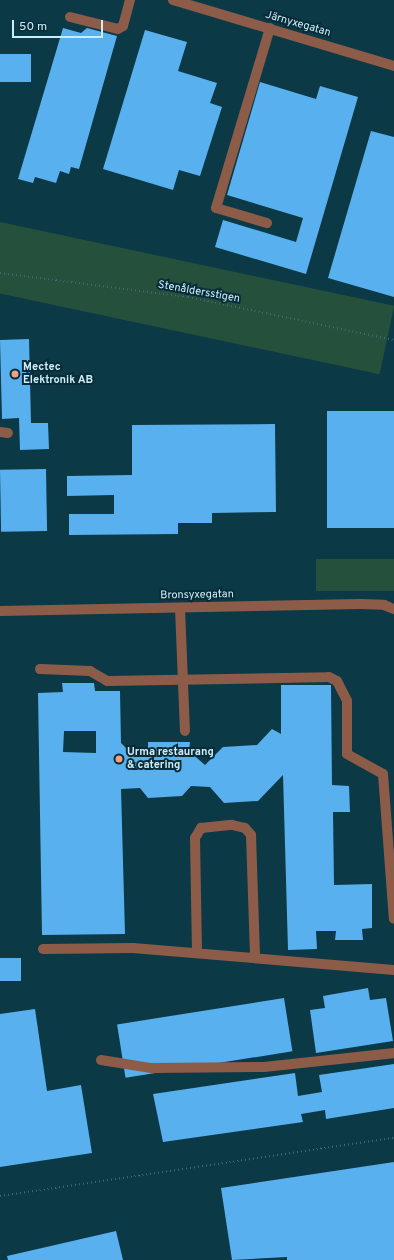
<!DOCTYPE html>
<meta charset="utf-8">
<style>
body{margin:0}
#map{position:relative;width:394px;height:1260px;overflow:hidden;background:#082d39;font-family:Overpass,sans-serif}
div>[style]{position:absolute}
.built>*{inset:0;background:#0c3946;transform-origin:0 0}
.green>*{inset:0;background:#25503c;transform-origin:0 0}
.building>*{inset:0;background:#58b0ee;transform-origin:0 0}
.path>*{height:2px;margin-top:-1px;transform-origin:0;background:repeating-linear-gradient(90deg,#436773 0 1px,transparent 0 4px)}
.minor>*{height:10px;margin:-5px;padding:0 5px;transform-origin:5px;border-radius:5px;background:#8c5c49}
.dots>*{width:11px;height:11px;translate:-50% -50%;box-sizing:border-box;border:2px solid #082d39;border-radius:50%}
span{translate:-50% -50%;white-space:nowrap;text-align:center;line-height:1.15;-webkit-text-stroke:4px #082d39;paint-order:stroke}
.street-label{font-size:11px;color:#ccecf9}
.poi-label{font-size:11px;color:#ccecf9;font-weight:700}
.left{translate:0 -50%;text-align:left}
.scale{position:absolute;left:12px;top:20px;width:91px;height:18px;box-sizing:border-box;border:2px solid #ccecf9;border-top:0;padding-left:5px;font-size:12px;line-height:14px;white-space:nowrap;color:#ccecf9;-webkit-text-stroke:3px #082d39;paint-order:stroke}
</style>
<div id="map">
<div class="built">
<i style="left:0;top:0;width:394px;height:1260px"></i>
</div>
<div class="green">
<i style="left:0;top:222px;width:403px;height:70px;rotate:12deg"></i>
<i style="left:394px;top:559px;width:32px;height:78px;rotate:90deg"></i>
</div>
<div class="building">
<i style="clip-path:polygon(63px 28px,81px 33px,87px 28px,117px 36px,79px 169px,71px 167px,69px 174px,60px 171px,56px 183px,35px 177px,33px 183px,18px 179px)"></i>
<i style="clip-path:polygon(145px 30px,187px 42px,178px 71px,217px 83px,210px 103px,222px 107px,200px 176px,179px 170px,173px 190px,103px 169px)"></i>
<i style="left:0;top:54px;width:31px;height:28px"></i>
<i style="clip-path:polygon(260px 82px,316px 99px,320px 86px,358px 97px,306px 274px,215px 247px,223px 220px,296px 242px,303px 218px,227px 195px)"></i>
<i style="clip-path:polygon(371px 131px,394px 137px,394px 297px,328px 278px)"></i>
<i style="clip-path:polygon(29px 339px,31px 423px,48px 423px,49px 449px,20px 450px,19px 418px,2px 419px,0 340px)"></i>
<i style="left:394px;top:411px;width:117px;height:67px;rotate:90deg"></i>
<i style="clip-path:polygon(275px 424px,276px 512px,212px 513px,212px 523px,178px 523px,178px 534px,69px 535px,69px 514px,114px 514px,114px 495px,67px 496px,67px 476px,132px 475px,132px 425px)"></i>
<i style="left:46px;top:469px;width:62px;height:46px;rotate:89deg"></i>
<i style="clip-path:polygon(evenodd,62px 683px,94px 683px,95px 691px,120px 691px,121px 743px,129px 751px,148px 752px,148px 742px,190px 742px,189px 751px,205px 765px,223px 747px,257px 745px,272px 729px,281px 734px,281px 685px,331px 685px,332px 785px,349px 786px,350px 812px,333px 812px,334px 885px,372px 884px,372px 928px,362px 929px,363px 940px,335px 940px,336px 931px,316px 931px,317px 949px,288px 950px,283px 775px,258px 801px,224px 803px,210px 787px,191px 786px,182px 796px,148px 798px,140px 788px,121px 789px,125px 934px,42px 935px,38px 693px,63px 692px,62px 683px,64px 731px,96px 731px,96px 753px,63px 752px,64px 731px)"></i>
<i style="left:0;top:958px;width:21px;height:23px"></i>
<i style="clip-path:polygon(368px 988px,370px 1000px,386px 998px,393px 1041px,316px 1053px,310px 1010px,325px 1008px,323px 996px)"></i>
<i style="left:284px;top:998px;width:54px;height:169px;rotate:81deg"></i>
<i style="clip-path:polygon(35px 1009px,47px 1091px,81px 1085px,92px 1153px,0 1167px,0 1014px)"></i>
<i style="clip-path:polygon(394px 1064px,394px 1108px,326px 1119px,325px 1110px,301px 1114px,303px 1122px,163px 1142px,153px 1094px,295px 1073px,298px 1096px,322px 1092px,319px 1075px)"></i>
<i style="clip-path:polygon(394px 1162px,394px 1260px,287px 1260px,287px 1257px,232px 1260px,221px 1188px)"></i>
<i style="clip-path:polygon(116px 1231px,123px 1260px,8px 1260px,7px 1256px)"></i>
</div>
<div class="path">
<i style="left:0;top:273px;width:190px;rotate:7.3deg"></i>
<i style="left:188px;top:297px;width:210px;rotate:11.8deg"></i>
<i style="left:0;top:1196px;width:398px;rotate:-8.4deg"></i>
</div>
<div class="minor">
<i style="left:173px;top:0;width:231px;rotate:16.6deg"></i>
<i style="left:70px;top:17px;width:49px;rotate:14deg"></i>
<i style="left:118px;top:29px;width:6px;rotate:-31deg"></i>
<i style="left:123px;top:26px;width:27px;rotate:-75deg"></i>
<i style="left:267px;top:223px;width:53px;rotate:-163.6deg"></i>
<i style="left:216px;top:208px;width:188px;rotate:-73.3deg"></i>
<i style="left:0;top:432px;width:8px;rotate:7deg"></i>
<i style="left:180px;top:608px;width:123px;rotate:87.7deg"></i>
<i style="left:0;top:611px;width:360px;rotate:-1.1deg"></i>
<i style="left:360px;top:604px;width:24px;rotate:2deg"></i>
<i style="left:384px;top:605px;width:11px;rotate:22deg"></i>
<i style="left:40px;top:669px;width:50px;rotate:2.3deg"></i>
<i style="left:90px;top:671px;width:20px;rotate:30deg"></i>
<i style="left:107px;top:681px;width:222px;rotate:-1deg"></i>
<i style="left:329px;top:677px;width:9px;rotate:27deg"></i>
<i style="left:337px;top:681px;width:22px;rotate:63deg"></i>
<i style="left:347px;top:701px;width:53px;rotate:90deg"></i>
<i style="left:347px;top:754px;width:41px;rotate:29.1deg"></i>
<i style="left:383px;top:774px;width:145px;rotate:85.7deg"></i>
<i style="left:43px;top:949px;width:90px;rotate:-0.6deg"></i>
<i style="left:133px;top:948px;width:262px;rotate:4.8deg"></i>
<i style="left:197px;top:952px;width:114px;rotate:-91deg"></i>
<i style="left:195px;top:838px;width:12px;rotate:-59deg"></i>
<i style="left:201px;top:828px;width:31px;rotate:-6deg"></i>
<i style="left:232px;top:825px;width:13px;rotate:13deg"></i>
<i style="left:245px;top:828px;width:9px;rotate:49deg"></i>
<i style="left:251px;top:835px;width:122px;rotate:88.1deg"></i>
<i style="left:101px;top:1060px;width:51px;rotate:9.1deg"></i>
<i style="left:151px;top:1068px;width:113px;rotate:-0.5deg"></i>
<i style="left:264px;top:1067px;width:131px;rotate:-6.1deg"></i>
</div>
<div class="dots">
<i style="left:15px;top:374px;background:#f2a080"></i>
<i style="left:119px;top:759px;background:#f2a080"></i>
</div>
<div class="street-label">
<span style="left:298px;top:24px;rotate:16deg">Järnyxegatan</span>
<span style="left:199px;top:292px;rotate:10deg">Stenåldersstigen</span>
<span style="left:197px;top:595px;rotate:-1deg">Bronsyxegatan</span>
</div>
<div class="poi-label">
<span class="left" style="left:23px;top:374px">Mectec<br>Elektronik AB</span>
<span class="left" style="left:127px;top:759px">Urma restaurang<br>&amp; catering</span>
</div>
<div class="scale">50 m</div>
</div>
